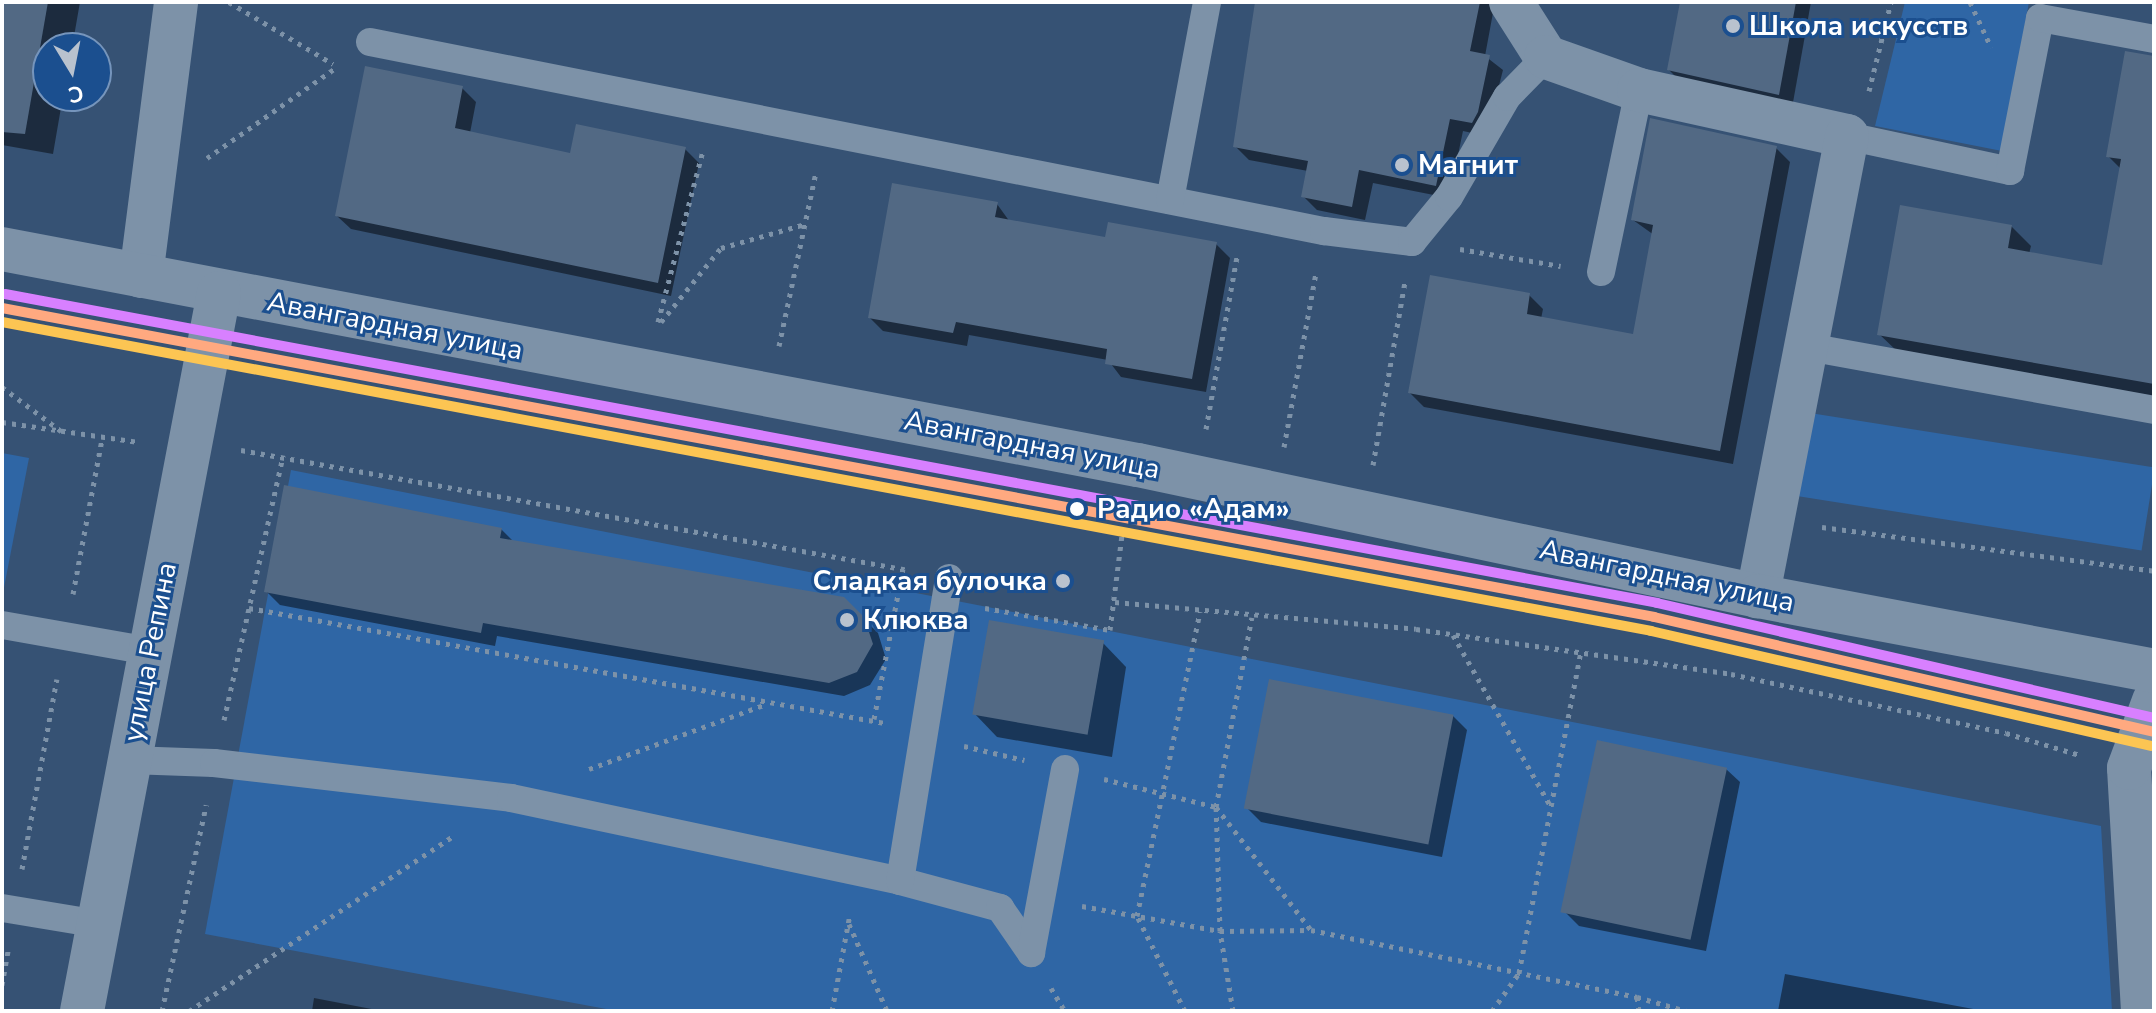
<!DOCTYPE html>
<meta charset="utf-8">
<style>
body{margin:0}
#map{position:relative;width:2156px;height:1013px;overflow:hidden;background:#365274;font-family:"Nunito Sans",sans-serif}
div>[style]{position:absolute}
.green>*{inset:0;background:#2f66a5;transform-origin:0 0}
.shadow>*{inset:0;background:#0007}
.building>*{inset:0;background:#526984;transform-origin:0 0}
.path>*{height:5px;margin-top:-2.5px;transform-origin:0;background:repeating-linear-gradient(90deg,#7d92a8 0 4px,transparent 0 10px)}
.service>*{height:28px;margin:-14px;padding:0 14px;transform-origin:14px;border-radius:14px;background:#7d92a8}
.minor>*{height:44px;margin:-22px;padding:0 22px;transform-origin:22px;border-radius:22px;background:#7d92a8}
.tertiary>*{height:44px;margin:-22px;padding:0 22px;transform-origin:22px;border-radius:22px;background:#7d92a8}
.tram-1>*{height:10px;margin:-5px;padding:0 5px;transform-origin:5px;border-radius:5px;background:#ffa980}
.tram-2>*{height:10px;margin:-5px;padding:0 5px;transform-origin:5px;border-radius:5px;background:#fcc553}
.tram-3>*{height:10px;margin:-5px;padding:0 5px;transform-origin:5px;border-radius:5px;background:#d880ff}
.dots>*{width:22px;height:22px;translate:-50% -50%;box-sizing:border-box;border:4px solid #1b4f8f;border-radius:50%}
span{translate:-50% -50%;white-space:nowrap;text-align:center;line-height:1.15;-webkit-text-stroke:6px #1b4f8f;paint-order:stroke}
.poi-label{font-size:28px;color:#fff;font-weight:700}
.left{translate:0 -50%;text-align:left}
.right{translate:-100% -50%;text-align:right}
.street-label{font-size:28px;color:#fff}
.stop-label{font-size:28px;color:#fff;font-weight:700}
.frame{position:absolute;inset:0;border:4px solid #fff;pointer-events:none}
.north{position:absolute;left:32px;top:32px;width:80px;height:80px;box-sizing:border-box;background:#1b4f8f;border:2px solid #7695bc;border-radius:50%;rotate:170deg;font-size:22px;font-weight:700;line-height:32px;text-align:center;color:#fff}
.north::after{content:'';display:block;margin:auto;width:28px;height:36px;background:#b9c2ce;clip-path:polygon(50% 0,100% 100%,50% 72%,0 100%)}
</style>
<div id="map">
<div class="green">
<i style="clip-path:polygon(1905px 2px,2029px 2px,2002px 151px,1875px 126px)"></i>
<i style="left:1810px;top:413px;width:349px;height:84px;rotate:9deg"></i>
<i style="clip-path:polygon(2px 453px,29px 458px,2px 598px)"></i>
<i style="clip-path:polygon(291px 470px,2101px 826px,2112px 1011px,617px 1011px,205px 934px)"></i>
</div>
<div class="shadow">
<i style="clip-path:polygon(2px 2px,80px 2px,72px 48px,48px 48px,48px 96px,63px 96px,53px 154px,2px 145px)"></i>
<i style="clip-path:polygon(1259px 2px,1495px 2px,1485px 56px,1503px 70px,1486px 136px,1463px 131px,1449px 198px,1373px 183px,1365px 220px,1317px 210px,1303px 196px,1308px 171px,1249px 160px,1235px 146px)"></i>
<i style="clip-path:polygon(1682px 2px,1811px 2px,1792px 108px,1683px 84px,1669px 70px)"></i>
<i style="clip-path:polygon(2154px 57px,2154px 399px,1899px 353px,1879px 334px,2011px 226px,2031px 246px,2029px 254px,2103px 267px,2121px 169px,2108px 156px)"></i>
<i style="clip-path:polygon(462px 88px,476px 102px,470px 133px,572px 155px,685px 149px,699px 163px,671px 296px,351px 229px,337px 216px)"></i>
<i style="clip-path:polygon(1776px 148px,1790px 162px,1733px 464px,1424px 407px,1410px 393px,1529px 295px,1543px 309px,1541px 319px,1635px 336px,1654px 235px,1633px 220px)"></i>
<i style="clip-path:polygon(997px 204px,1010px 222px,1107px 239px,1216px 244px,1230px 258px,1206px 392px,1121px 377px,1108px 360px,969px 335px,967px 346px,883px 331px,870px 318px)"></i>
<i style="clip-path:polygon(501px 529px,514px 542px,843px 599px,878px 633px,886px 659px,870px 685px,844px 696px,497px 636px,495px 646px,280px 605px,266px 591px)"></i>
<i style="clip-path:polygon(1103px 643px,1126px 667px,1112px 757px,997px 737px,974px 713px)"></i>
<i style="clip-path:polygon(1453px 716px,1467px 730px,1442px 857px,1261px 822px,1247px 808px)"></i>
<i style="clip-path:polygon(1726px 769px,1740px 782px,1706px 951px,1579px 926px,1565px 912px)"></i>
<i style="clip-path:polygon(1785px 974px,1984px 1011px,1778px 1011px)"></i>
<i style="clip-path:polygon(314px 998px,382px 1011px,312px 1011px)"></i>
</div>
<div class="building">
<i style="clip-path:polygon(2px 2px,48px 2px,25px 134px,2px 132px)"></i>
<i style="clip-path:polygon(1255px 2px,1480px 2px,1470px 51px,1490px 55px,1478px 112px,1472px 123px,1450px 119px,1436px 186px,1359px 170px,1352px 207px,1301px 197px,1308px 161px,1233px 147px)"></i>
<i style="clip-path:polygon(1680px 2px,1796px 2px,1779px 95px,1667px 70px)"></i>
<i style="clip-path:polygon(2125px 51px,2154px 56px,2154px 384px,1877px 335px,1900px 205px,2012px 225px,2008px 248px,2102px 265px,2121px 159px,2106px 157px)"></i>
<i style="clip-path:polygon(365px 66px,463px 86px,455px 128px,570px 153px,576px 124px,686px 147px,658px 283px,335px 216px)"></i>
<i style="clip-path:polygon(1650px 118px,1777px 146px,1720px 451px,1408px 393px,1430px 275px,1530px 293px,1527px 314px,1633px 334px,1653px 225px,1631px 220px)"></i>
<i style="clip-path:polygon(892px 183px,998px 202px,995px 217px,1105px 237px,1108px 222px,1217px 242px,1192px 379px,1105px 364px,1107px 349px,956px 322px,953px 333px,868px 318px)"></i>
<i style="clip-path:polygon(284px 485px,502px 528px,500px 538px,844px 597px,864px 617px,873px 644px,857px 672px,829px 683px,483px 623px,481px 633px,264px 592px)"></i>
<i style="left:989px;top:620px;width:117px;height:96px;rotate:10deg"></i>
<i style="left:1269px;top:679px;width:188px;height:132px;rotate:11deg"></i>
<i style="left:1597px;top:740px;width:133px;height:176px;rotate:12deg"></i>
</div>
<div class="path">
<i style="left:229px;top:2px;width:121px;rotate:30.8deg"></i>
<i style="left:1970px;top:2px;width:50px;rotate:65deg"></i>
<i style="left:1869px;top:91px;width:92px;rotate:-76.1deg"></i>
<i style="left:207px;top:158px;width:159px;rotate:-35deg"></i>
<i style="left:1460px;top:249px;width:102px;rotate:9.6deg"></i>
<i style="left:658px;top:322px;width:178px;rotate:-75.3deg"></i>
<i style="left:661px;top:322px;width:95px;rotate:-51deg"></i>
<i style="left:721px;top:248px;width:87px;rotate:-15.9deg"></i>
<i style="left:779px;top:346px;width:178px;rotate:-78deg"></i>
<i style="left:2px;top:387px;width:74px;rotate:36.7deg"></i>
<i style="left:2px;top:422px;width:138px;rotate:8.3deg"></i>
<i style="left:1206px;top:429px;width:175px;rotate:-79.8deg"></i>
<i style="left:1284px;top:447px;width:178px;rotate:-79.6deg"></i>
<i style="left:241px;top:450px;width:678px;rotate:10.2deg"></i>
<i style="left:1373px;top:465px;width:186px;rotate:-80.1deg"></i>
<i style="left:1822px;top:527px;width:335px;rotate:7.5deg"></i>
<i style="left:73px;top:594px;width:158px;rotate:-79.4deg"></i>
<i style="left:1115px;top:602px;width:302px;rotate:5.1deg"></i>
<i style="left:1416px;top:629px;width:318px;rotate:8.1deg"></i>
<i style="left:1731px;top:674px;width:281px;rotate:12.1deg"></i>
<i style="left:2006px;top:733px;width:77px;rotate:16.6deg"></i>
<i style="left:249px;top:608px;width:646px;rotate:10.25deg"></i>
<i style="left:985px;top:608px;width:127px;rotate:10deg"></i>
<i style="left:1110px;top:630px;width:119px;rotate:-82.8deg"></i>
<i style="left:1453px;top:635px;width:198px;rotate:60.3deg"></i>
<i style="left:874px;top:719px;width:153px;rotate:-79.1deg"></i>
<i style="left:224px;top:720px;width:271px;rotate:-77.4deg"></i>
<i style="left:964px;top:746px;width:62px;rotate:13.1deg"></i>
<i style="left:589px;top:769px;width:189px;rotate:-20.1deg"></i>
<i style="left:1104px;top:779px;width:115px;rotate:14deg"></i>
<i style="left:1216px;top:807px;width:155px;rotate:52.3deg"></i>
<i style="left:1311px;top:930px;width:333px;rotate:11.6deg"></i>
<i style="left:1637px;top:997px;width:14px;rotate:82deg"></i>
<i style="left:22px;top:869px;width:193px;rotate:-79.6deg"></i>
<i style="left:1082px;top:906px;width:140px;rotate:10.3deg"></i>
<i style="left:1220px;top:931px;width:90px;rotate:-0.6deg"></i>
<i style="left:849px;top:924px;width:95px;rotate:66.4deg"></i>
<i style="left:2px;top:985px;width:36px;rotate:-80deg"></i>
<i style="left:1051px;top:988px;width:27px;rotate:59deg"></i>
<i style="left:1637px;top:997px;width:51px;rotate:15.9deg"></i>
<i style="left:162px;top:1011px;width:211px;rotate:-77.9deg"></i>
<i style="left:189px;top:1011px;width:319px;rotate:-33.5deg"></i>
<i style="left:832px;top:1011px;width:99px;rotate:-79.5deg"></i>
<i style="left:1185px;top:1011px;width:106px;rotate:-116.8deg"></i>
<i style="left:1137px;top:916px;width:311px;rotate:-78.3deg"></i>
<i style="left:1233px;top:1011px;width:81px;rotate:-99.2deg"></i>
<i style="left:1220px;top:931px;width:124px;rotate:-91.8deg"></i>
<i style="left:1216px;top:807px;width:193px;rotate:-79.3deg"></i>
<i style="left:1492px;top:1011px;width:47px;rotate:-54.6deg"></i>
<i style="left:1519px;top:973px;width:327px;rotate:-79.1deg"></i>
</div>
<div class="service">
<i style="left:370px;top:42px;width:973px;rotate:11.21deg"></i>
<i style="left:1324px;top:231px;width:89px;rotate:7.1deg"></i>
<i style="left:1412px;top:242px;width:58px;rotate:-50.6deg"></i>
<i style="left:1449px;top:197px;width:116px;rotate:-59.9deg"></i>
<i style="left:1507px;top:97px;width:56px;rotate:-45.7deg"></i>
<i style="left:1847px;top:136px;width:167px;rotate:12.1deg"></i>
<i style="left:2010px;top:171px;width:156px;rotate:-78.9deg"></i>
<i style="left:2040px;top:18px;width:116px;rotate:10.4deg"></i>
<i style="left:1170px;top:200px;width:201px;rotate:-79.4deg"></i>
<i style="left:1601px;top:272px;width:186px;rotate:-78.2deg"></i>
<i style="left:1808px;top:347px;width:352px;rotate:10.3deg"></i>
<i style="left:2px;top:625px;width:149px;rotate:10deg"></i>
<i style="left:129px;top:760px;width:85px;rotate:2deg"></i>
<i style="left:214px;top:763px;width:299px;rotate:6.7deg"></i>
<i style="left:511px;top:798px;width:398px;rotate:12deg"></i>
<i style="left:900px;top:881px;width:104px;rotate:15.1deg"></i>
<i style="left:1000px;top:908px;width:55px;rotate:55.4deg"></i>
<i style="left:900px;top:881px;width:307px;rotate:-80.8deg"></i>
<i style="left:2px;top:908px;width:98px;rotate:9.4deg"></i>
<i style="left:1031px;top:953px;width:187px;rotate:-79.5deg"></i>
</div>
<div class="minor">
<i style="left:1511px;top:2px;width:65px;rotate:57.5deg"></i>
<i style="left:1546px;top:57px;width:99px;rotate:19.5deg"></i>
<i style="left:1639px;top:90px;width:213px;rotate:12.5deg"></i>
<i style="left:1847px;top:136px;width:469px;rotate:101deg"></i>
<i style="left:141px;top:276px;width:276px;rotate:-82.7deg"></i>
<i style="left:2143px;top:1011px;width:243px;rotate:-93.3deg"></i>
<i style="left:2129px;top:768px;width:72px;rotate:-69.5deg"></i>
</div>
<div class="tertiary">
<i style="left:2px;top:249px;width:1156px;rotate:10.77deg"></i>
<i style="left:1138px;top:465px;width:634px;rotate:11.93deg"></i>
<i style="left:1758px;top:596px;width:403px;rotate:10.7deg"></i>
<i style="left:82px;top:1011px;width:731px;rotate:-79.2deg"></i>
</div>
<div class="tram-1">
<i style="left:2px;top:308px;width:1681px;rotate:10.59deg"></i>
<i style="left:1654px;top:617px;width:513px;rotate:12.95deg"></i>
</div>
<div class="tram-2">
<i style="left:2px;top:322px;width:1678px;rotate:10.61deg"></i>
<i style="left:1651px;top:631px;width:513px;rotate:12.95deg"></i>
</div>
<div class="tram-3">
<i style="left:5px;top:294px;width:1681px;rotate:10.59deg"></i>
<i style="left:1657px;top:603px;width:510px;rotate:13.03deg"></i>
</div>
<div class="dots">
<i style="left:1733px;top:26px;background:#b9c2ce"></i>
<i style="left:1402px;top:165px;background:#b9c2ce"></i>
<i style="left:1077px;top:509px;background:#fff"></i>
<i style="left:1063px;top:581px;background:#b9c2ce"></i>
<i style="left:847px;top:620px;background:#b9c2ce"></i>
</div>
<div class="poi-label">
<span class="left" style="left:1749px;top:26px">Школа искусств</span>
<span class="left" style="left:1418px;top:165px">Магнит</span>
<span class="right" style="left:1047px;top:581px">Сладкая булочка</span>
<span class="left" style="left:863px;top:620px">Клюква</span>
</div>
<div class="street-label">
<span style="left:395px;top:326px;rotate:11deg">Авангардная улица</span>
<span style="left:1032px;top:445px;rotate:11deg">Авангардная улица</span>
<span style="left:1667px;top:576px;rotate:12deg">Авангардная улица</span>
<span style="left:150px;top:652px;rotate:-79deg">улица Репина</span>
</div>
<div class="stop-label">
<span class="left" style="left:1097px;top:509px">Радио «Адам»</span>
</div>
<div class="frame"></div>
<div class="north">С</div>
</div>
